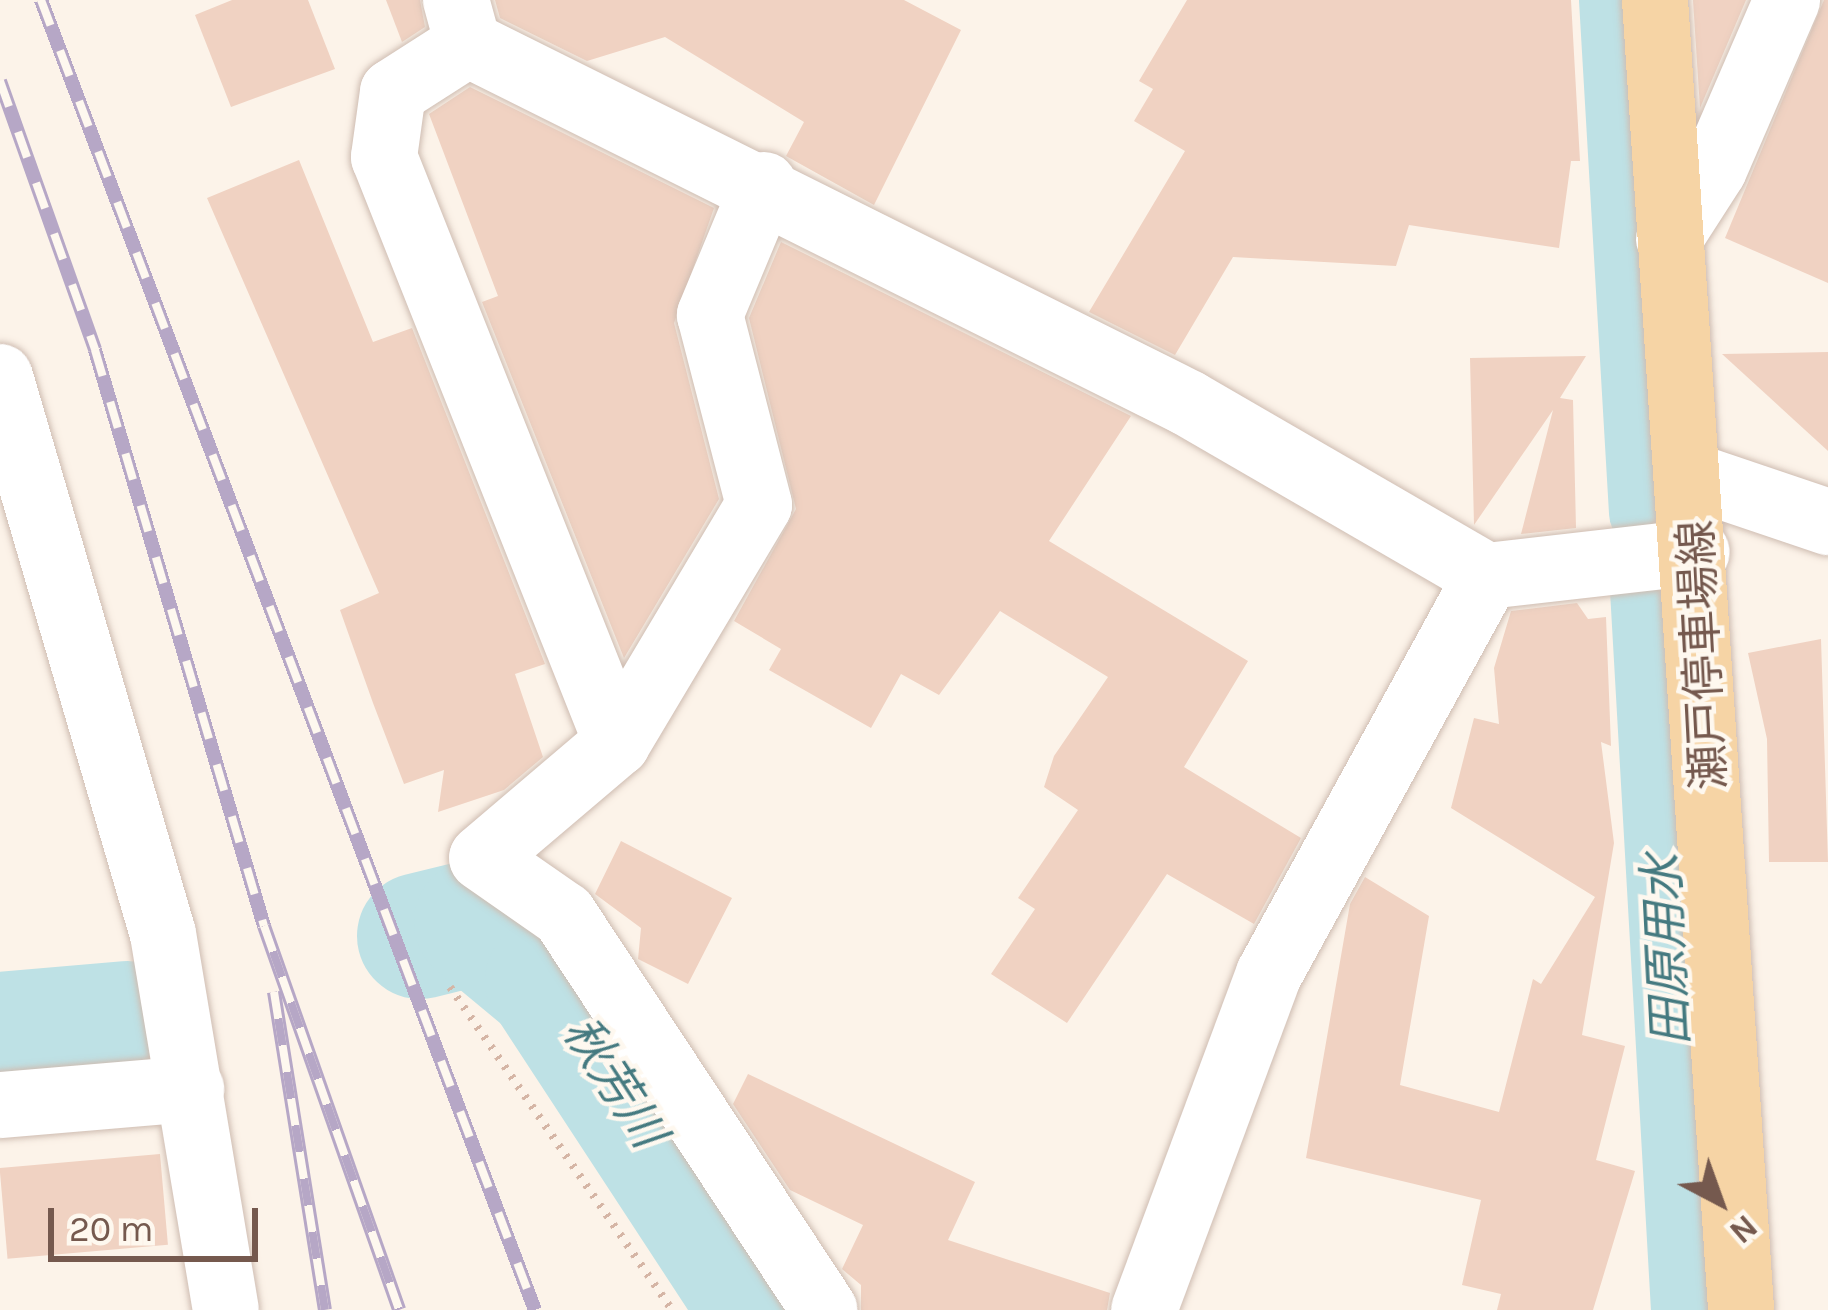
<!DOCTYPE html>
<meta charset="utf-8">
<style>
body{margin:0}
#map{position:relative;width:1828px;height:1310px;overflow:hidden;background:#fcf3e9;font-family:Karla,"Noto Sans JP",sans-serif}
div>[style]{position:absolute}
.canal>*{height:72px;margin:-36px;padding:0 36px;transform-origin:36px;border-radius:36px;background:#bee1e5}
.river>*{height:126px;margin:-63px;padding:0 63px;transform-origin:63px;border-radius:63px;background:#bee1e5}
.building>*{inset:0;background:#f0d2c2;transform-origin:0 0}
.path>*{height:8px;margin-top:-4px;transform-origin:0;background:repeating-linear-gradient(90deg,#d5b5a5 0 3px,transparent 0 12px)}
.roads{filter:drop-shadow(0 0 3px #cfbdb2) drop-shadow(0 0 3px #cfbdb2)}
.minor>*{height:66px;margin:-33px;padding:0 33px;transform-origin:33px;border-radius:33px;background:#fff}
.major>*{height:66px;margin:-33px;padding:0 33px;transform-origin:33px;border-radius:33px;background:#f6d4a5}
.rail>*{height:14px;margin-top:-7px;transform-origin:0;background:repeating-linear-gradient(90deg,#fef8ef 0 27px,#b6a7c6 0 54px);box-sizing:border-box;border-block:3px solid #b6a7c6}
span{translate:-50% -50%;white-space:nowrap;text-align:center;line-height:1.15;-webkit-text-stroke:9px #fef8ef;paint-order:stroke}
.street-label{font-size:45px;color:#75594e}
.water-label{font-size:48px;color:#457a80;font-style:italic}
.north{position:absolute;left:1660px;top:1142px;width:120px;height:120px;-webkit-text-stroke:9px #fef8ef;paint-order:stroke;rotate:139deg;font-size:33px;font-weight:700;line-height:48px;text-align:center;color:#75594e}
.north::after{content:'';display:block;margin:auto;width:42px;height:54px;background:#75594e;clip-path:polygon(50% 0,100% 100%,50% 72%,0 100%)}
.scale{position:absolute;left:48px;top:1208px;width:210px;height:54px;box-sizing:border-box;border:6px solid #75594e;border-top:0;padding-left:15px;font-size:36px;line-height:42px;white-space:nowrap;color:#75594e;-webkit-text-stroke:9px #fef8ef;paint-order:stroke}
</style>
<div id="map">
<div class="canal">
<i style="left:1615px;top:0;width:514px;rotate:86.65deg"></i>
<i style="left:1646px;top:590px;width:721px;rotate:86.74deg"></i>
</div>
<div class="river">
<i style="left:420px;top:936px;width:59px;rotate:-13.8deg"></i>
<i style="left:477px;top:922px;width:92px;rotate:39.7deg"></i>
<i style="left:548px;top:981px;width:393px;rotate:56.8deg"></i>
<i style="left:0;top:1035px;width:128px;rotate:-4.9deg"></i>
</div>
<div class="building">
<i style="clip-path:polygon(232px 0,308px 0,335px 69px,231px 107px,195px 15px)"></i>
<i style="clip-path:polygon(386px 0,420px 0,425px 27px,402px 42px)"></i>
<i style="clip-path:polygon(495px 0,904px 0,961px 30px,874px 205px,786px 156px,804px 122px,665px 37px,587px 61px,500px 18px)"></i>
<i style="clip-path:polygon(1187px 0,1571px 0,1580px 161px,1571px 161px,1559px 248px,1409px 225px,1396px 266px,1233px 257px,1175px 355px,1089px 312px,1185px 151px,1134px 121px,1153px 89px,1139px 81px)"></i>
<i style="clip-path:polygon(1693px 0,1746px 0,1700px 108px)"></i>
<i style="clip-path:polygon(1824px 0,1828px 0,1828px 283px,1725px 238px)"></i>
<i style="clip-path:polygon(470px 87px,714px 208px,674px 323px,719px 499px,624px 658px,482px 302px,498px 296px,429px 114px)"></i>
<i style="clip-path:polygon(299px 160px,373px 342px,412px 328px,545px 664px,515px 674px,543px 757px,504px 790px,438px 812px,444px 770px,404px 784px,373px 703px,340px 610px,379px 593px,207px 198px)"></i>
<i style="clip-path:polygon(781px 242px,1131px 416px,1049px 541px,1248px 661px,1184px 767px,1301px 838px,1254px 924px,1167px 874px,1067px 1023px,991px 974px,1035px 909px,1018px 898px,1078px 810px,1044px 787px,1054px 756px,1108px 677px,1000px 611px,939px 695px,901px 674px,871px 728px,769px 670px,781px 649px,734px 621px,796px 509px,749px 318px)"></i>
<i style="clip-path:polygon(1828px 352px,1828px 451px,1722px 354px)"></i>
<i style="clip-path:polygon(1586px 356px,1560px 398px,1573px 400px,1576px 528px,1521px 534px,1553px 410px,1474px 525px,1470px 358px)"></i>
<i style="clip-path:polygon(1577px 603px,1588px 619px,1606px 617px,1611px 746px,1601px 742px,1614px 843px,1582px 1035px,1625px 1046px,1596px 1160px,1635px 1171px,1593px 1310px,1497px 1310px,1501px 1294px,1462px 1285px,1481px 1200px,1306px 1158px,1350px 904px,1365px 877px,1429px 916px,1400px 1085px,1499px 1112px,1533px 979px,1541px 984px,1595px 897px,1451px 808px,1474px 718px,1499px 724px,1494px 668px,1511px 611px)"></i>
<i style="clip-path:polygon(1821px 639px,1828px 862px,1769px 862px,1767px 739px,1748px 653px)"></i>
<i style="clip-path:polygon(621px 841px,732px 898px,688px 984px,638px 959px,641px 928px,595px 894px)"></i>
<i style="clip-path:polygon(748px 1074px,975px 1182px,948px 1240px,1110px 1293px,1107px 1310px,861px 1310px,861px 1285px,842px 1269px,863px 1225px,790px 1190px,733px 1104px)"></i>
<i style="left:160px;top:1154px;width:91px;height:161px;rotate:85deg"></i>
</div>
<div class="path">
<i style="left:450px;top:987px;width:392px;rotate:55.5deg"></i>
</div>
<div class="roads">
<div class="minor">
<i style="left:456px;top:0;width:46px;rotate:74.7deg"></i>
<i style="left:468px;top:44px;width:805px;rotate:26.5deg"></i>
<i style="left:1188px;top:403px;width:345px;rotate:30.1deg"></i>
<i style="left:1487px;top:576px;width:211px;rotate:-6.5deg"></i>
<i style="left:468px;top:44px;width:89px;rotate:147.4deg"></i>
<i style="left:393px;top:92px;width:66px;rotate:97.9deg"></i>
<i style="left:384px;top:157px;width:631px;rotate:68.32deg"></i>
<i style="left:764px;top:185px;width:141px;rotate:112.6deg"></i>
<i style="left:710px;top:315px;width:196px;rotate:75.5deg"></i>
<i style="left:759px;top:505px;width:277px;rotate:120.8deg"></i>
<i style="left:617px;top:743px;width:177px;rotate:139.6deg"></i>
<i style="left:482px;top:858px;width:100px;rotate:34.8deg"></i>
<i style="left:564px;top:915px;width:473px;rotate:56.6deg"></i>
<i style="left:1669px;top:239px;width:83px;rotate:-57.3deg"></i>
<i style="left:1714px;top:169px;width:184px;rotate:-66.6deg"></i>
<i style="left:0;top:377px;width:580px;rotate:73.69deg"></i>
<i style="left:163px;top:934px;width:381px;rotate:80.5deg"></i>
<i style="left:1692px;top:476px;width:144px;rotate:18.7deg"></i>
<i style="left:0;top:1105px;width:192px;rotate:-4.8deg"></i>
<i style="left:1144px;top:1310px;width:358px;rotate:-69.6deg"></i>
<i style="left:1269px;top:974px;width:454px;rotate:-61.3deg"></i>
</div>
<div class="major">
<i style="left:1655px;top:0;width:1313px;rotate:86.24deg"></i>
</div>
</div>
<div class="rail">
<i style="left:41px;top:0;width:1400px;rotate:69.34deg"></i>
<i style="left:0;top:81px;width:285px;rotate:70.5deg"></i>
<i style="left:95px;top:350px;width:600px;rotate:73.65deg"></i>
<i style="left:264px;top:926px;width:407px;rotate:70.6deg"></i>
<i style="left:274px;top:992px;width:322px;rotate:80.9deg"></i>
</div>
<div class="street-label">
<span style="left:1703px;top:655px;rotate:-93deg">瀬戸停車場線</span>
</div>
<div class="water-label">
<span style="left:1667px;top:950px;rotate:-93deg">田原用水</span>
<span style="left:614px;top:1082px;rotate:57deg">秋芳川</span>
</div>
<div class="north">N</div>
<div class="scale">20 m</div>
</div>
